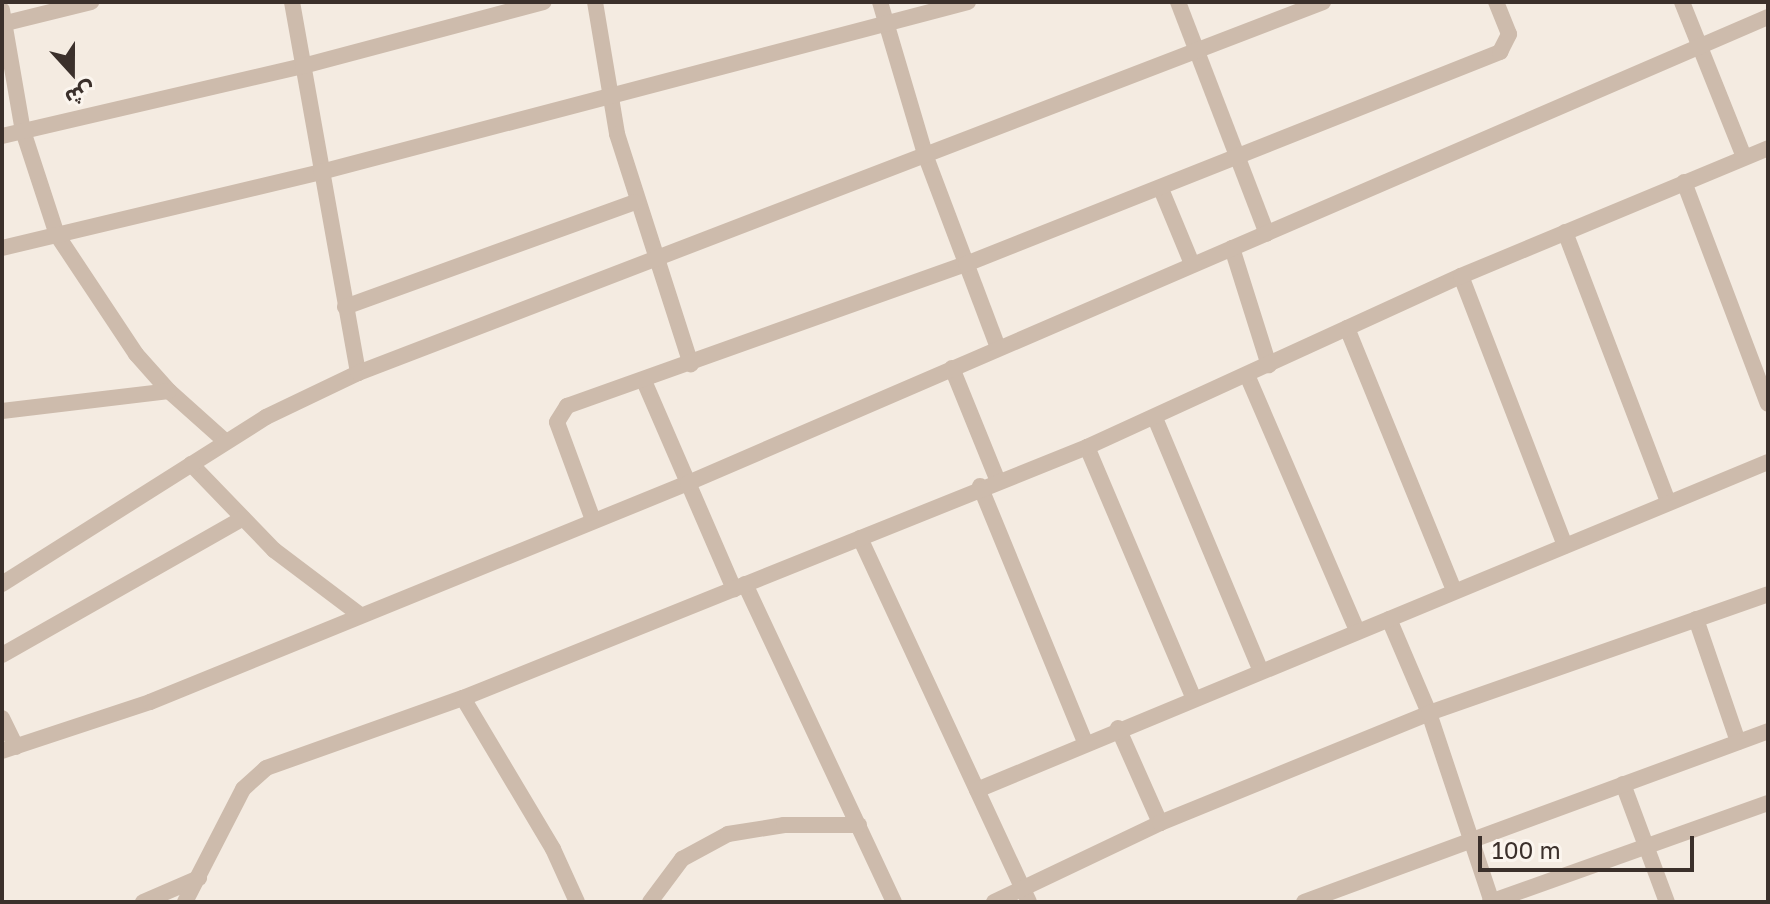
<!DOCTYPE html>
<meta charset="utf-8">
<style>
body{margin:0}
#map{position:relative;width:1770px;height:904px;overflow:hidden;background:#f4ebe1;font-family:"Golos Text","Noto Sans Arabic",sans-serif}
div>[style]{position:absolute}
.street>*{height:16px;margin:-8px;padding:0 8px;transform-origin:8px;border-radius:8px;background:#cdbbac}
span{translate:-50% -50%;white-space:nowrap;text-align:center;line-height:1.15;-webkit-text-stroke:8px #fbf5ee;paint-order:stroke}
.frame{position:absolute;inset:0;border:4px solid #3b302b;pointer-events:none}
.north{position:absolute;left:32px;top:32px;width:80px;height:80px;-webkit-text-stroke:6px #fbf5ee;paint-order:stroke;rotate:159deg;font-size:22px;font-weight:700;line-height:32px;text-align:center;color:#3b302b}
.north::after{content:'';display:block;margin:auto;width:28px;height:36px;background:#3b302b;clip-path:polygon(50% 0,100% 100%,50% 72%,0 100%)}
.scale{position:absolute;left:1478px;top:836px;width:216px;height:36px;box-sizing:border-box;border:4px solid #3b302b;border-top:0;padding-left:10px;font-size:24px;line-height:28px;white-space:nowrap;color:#3b302b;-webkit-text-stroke:6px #fbf5ee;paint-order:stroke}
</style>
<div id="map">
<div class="street">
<i style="left:292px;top:2px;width:377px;rotate:79.9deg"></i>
<i style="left:595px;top:2px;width:134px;rotate:80.5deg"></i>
<i style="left:617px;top:134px;width:242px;rotate:72.2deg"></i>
<i style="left:880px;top:2px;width:162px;rotate:73.5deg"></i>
<i style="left:926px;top:157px;width:204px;rotate:69.3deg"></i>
<i style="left:1178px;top:2px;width:248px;rotate:69deg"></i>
<i style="left:1682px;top:2px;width:167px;rotate:68.2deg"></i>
<i style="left:2px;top:10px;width:123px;rotate:80.2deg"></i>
<i style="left:23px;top:131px;width:109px;rotate:71.9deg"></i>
<i style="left:57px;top:235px;width:143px;rotate:56.4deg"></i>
<i style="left:136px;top:354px;width:50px;rotate:48.3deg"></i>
<i style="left:169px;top:391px;width:76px;rotate:41.8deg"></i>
<i style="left:2px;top:24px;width:92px;rotate:-13.9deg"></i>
<i style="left:2px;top:136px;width:309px;rotate:-13.1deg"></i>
<i style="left:303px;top:66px;width:249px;rotate:-14.9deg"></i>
<i style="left:1684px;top:182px;width:237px;rotate:69.3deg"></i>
<i style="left:1161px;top:189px;width:81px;rotate:67.5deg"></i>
<i style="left:1565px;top:232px;width:289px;rotate:69.1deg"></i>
<i style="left:2px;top:248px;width:328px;rotate:-13.4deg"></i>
<i style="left:321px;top:172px;width:669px;rotate:-14.72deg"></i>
<i style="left:1232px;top:248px;width:123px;rotate:72.5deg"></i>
<i style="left:1461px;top:276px;width:289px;rotate:68.9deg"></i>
<i style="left:345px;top:307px;width:308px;rotate:-19.9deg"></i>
<i style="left:1347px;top:328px;width:283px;rotate:67.8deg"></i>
<i style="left:952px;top:368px;width:120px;rotate:67.9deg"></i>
<i style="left:1247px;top:375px;width:278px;rotate:66.7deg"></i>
<i style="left:644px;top:381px;width:227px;rotate:66.6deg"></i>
<i style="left:2px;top:411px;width:168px;rotate:-6.8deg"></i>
<i style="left:1155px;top:418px;width:272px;rotate:67.3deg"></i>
<i style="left:1087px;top:447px;width:272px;rotate:67deg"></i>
<i style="left:191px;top:464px;width:120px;rotate:46deg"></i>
<i style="left:274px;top:550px;width:106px;rotate:37deg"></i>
<i style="left:980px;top:486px;width:277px;rotate:67.7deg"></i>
<i style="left:593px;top:520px;width:104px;rotate:-110.2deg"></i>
<i style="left:557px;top:422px;width:19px;rotate:-58deg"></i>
<i style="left:567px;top:406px;width:424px;rotate:-19.6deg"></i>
<i style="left:966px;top:264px;width:575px;rotate:-21.65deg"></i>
<i style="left:1500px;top:52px;width:20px;rotate:-63deg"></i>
<i style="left:1509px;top:34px;width:35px;rotate:-112deg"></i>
<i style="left:860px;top:538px;width:401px;rotate:65.1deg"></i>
<i style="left:2px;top:584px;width:312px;rotate:-32.3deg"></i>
<i style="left:266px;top:417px;width:102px;rotate:-25.6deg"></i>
<i style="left:358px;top:373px;width:1034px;rotate:-21.03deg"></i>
<i style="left:745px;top:584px;width:351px;rotate:64.9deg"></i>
<i style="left:1389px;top:619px;width:102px;rotate:66.9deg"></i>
<i style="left:1429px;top:713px;width:199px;rotate:71.6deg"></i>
<i style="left:1696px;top:619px;width:130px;rotate:71.1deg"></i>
<i style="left:2px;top:655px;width:277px;rotate:-29.6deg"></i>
<i style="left:463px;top:698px;width:176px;rotate:59.2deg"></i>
<i style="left:553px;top:849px;width:58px;rotate:65.6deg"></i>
<i style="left:2px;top:718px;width:32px;rotate:64deg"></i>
<i style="left:1118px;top:728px;width:104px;rotate:66.1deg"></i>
<i style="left:2px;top:751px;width:156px;rotate:-18.3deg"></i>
<i style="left:150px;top:702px;width:581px;rotate:-22.15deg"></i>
<i style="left:688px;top:483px;width:1176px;rotate:-23.34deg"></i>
<i style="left:1623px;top:784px;width:126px;rotate:69.6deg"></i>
<i style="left:977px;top:790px;width:856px;rotate:-22.52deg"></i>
<i style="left:143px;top:902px;width:61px;rotate:-23.2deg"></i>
<i style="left:185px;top:902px;width:127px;rotate:-62.8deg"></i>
<i style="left:243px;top:789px;width:31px;rotate:-42deg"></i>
<i style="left:266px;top:768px;width:209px;rotate:-19.6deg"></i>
<i style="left:463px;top:698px;width:673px;rotate:-21.91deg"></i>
<i style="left:1087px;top:447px;width:411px;rotate:-24.6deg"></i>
<i style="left:1461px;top:276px;width:333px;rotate:-22.6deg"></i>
<i style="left:650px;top:902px;width:54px;rotate:-53.3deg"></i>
<i style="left:682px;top:859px;width:52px;rotate:-28.5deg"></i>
<i style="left:728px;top:834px;width:57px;rotate:-9.1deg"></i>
<i style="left:784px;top:825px;width:75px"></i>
<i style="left:994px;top:902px;width:184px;rotate:-25.4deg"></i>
<i style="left:1160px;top:823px;width:291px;rotate:-22.2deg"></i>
<i style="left:1429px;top:713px;width:359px;rotate:-19.3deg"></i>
<i style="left:1304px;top:902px;width:495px;rotate:-20.2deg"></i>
<i style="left:1490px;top:902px;width:295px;rotate:-19.6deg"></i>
</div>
<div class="frame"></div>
<div class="north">ش</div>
<div class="scale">100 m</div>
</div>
